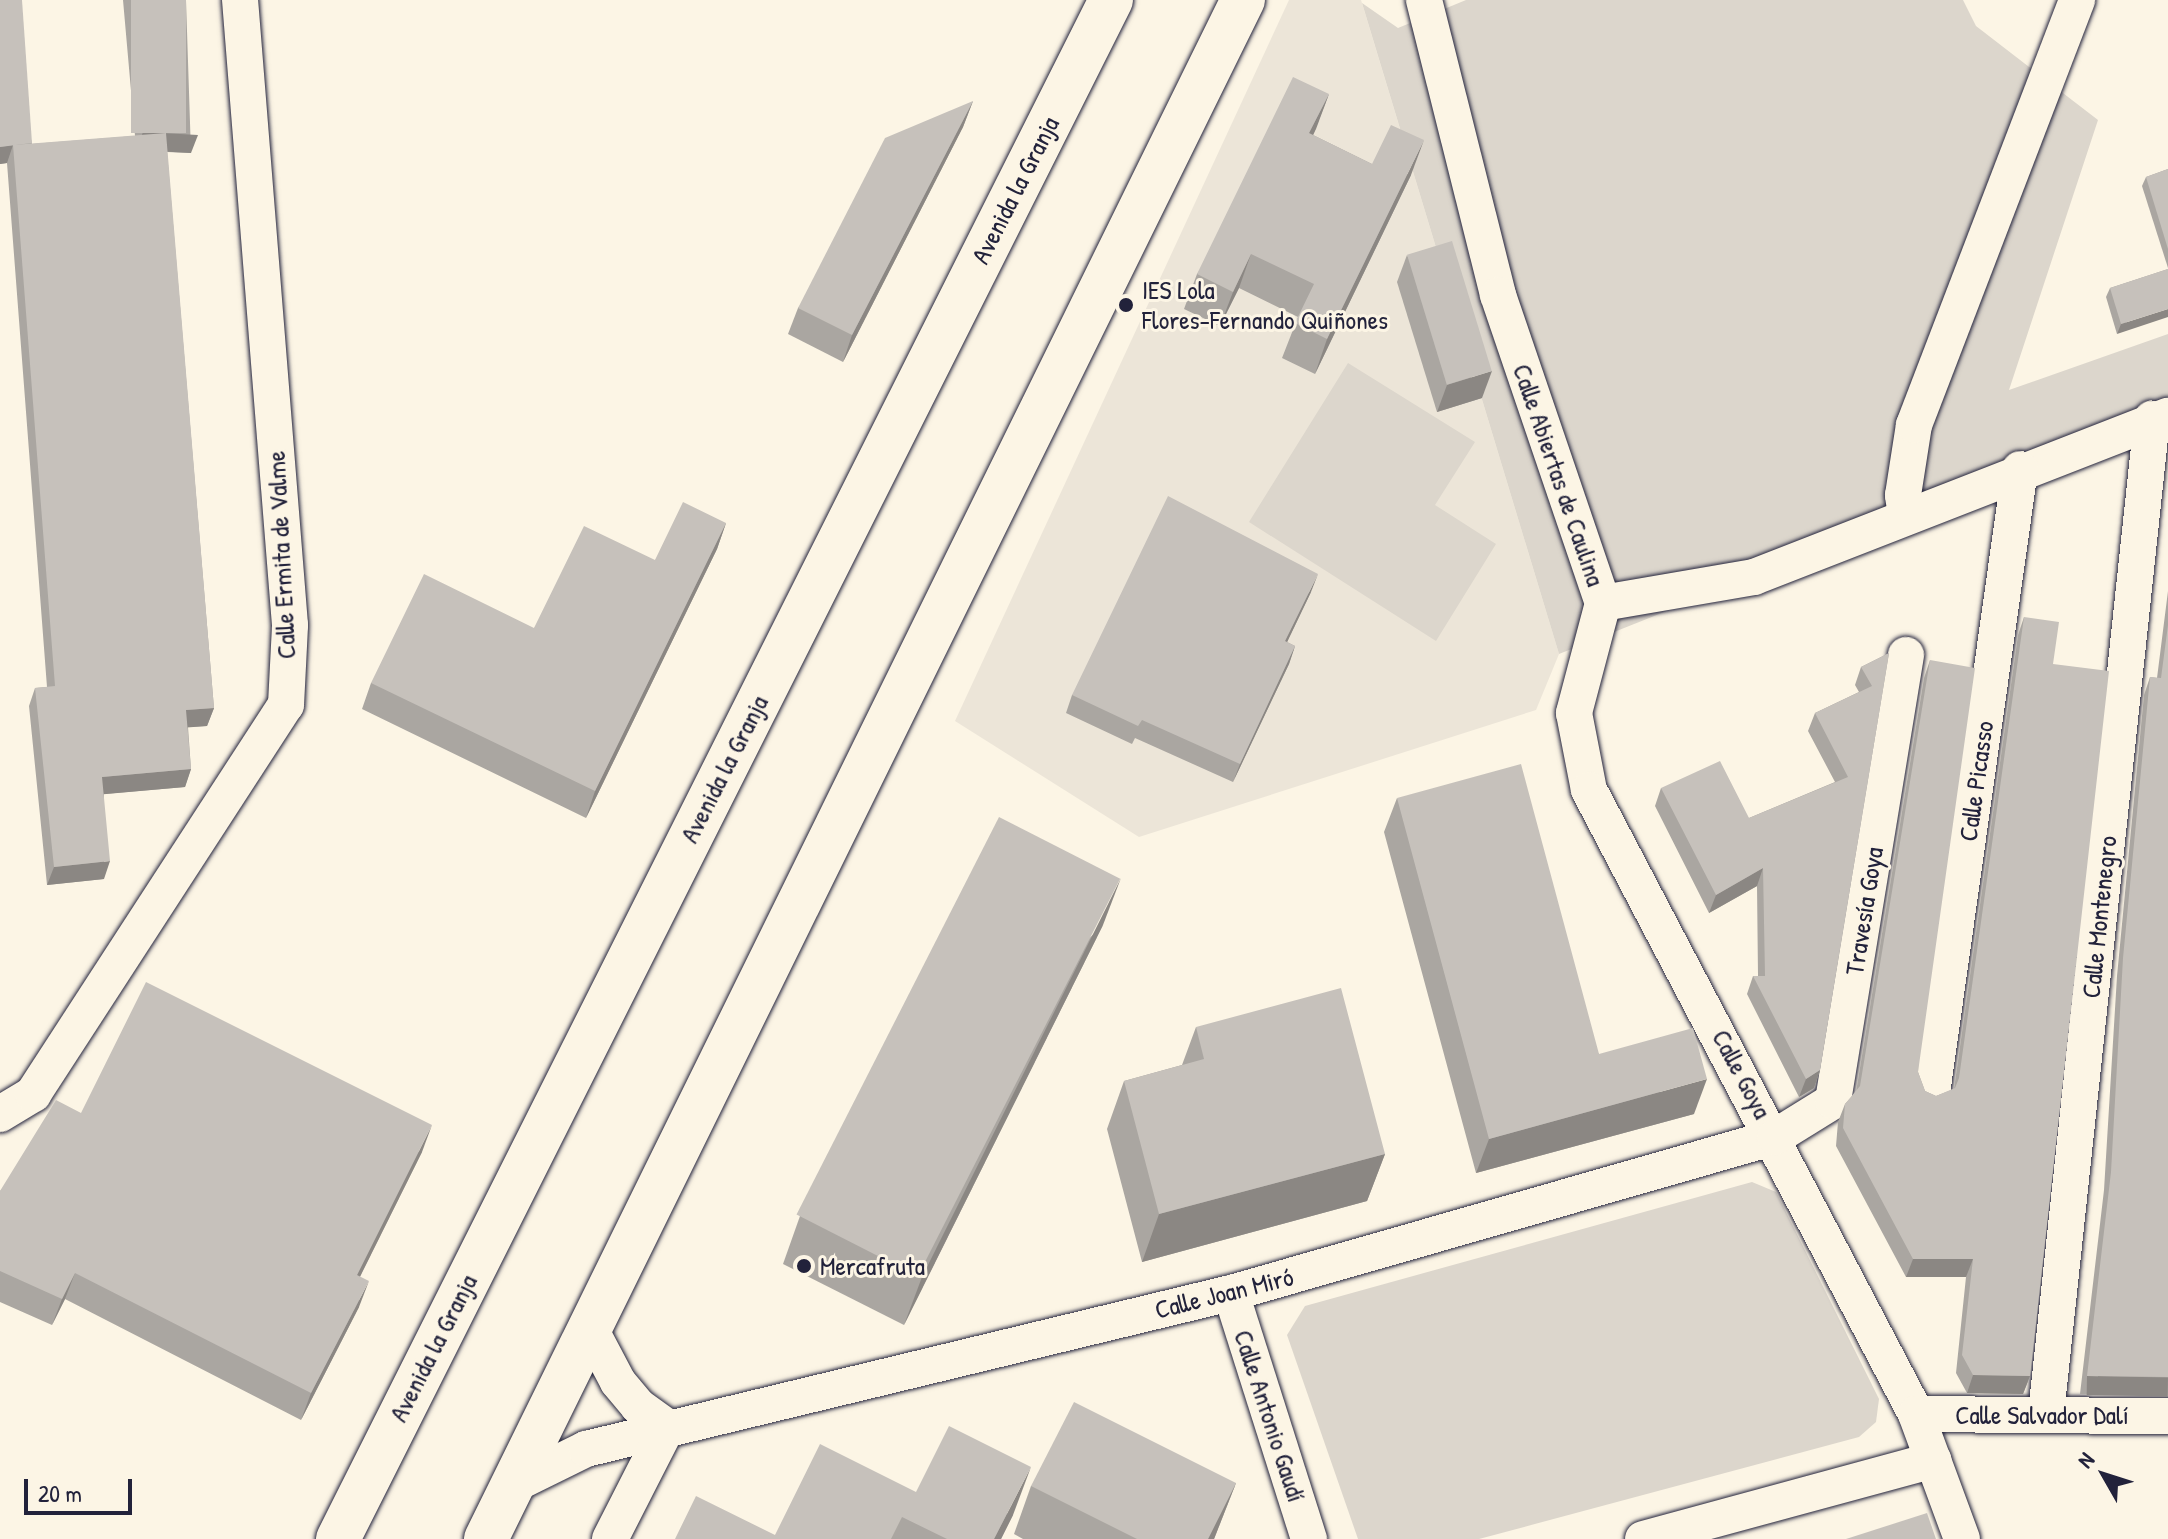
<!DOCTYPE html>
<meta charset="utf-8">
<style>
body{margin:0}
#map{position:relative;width:2168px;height:1539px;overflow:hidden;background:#fcf5e5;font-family:"Patrick Hand",sans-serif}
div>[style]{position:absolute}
.built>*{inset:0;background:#ece5d8}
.green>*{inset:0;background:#dcd6cc}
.roads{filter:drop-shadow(0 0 2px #22223b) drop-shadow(0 0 2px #22223b)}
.minor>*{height:36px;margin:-18px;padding:0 18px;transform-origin:18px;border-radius:18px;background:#fcf5e5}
.major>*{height:44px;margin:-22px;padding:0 22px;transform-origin:22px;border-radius:22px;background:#fcf5e5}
.wall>*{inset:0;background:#aaa6a1}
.shaded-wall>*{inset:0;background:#8b8783;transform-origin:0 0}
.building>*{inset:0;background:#c6c1bb;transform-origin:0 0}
.dots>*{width:22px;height:22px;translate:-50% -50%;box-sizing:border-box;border:4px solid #fcf5e5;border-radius:50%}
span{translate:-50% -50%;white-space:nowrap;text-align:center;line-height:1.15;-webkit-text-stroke:6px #fcf5e5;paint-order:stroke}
.street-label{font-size:26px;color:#22223b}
.poi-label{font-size:26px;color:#22223b}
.left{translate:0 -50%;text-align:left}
.north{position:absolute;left:2064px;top:1435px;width:80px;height:80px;-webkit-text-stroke:6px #fcf5e5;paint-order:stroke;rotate:309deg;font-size:22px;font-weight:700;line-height:32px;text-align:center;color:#22223b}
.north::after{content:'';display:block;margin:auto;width:28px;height:36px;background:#22223b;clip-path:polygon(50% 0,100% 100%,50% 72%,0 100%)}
.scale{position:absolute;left:24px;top:1479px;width:108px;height:36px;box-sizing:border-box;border:4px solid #22223b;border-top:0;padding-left:10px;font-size:24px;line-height:28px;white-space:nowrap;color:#22223b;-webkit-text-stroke:6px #fcf5e5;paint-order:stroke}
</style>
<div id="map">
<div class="built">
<i style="clip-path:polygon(1289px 0,1361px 0,1559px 654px,1536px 710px,1139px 837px,955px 721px)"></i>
</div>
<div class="green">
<i style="clip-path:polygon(1466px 0,1963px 0,1976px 26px,2098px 120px,2009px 390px,2168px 334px,2168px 411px,1900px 499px,1817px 551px,1559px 654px,1362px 3px,1398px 28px)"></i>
<i style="clip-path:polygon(1348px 363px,1475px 442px,1435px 505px,1496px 544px,1436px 641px,1249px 522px)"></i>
<i style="clip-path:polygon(1752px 1182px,1776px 1192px,1879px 1399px,1876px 1422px,1859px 1437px,1479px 1539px,1358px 1539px,1287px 1335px,1305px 1306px)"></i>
</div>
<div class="roads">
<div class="minor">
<i style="left:1424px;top:0;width:304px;rotate:75.9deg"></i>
<i style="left:1498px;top:295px;width:325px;rotate:71.2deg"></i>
<i style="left:1603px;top:603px;width:153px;rotate:-9.8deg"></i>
<i style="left:1754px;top:577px;width:444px;rotate:-21.3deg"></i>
<i style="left:1906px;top:515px;width:20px;rotate:-99deg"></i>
<i style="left:1903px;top:495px;width:71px;rotate:-81.1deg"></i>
<i style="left:1914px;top:425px;width:455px;rotate:-69deg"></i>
<i style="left:1603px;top:603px;width:114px;rotate:104.8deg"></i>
<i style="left:1574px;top:713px;width:78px;rotate:79deg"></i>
<i style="left:1589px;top:790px;width:704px;rotate:62.34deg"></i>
<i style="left:1916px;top:1414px;width:133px;rotate:69.8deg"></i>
<i style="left:1932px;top:1093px;width:630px;rotate:-81.97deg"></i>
<i style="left:0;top:1114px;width:39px;rotate:-31deg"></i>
<i style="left:33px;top:1094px;width:464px;rotate:-57deg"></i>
<i style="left:286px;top:705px;width:80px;rotate:-87.1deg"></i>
<i style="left:290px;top:625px;width:627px;rotate:-94.57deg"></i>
<i style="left:1231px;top:1293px;width:258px;rotate:72.4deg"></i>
<i style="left:588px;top:1325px;width:64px;rotate:62.2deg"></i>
<i style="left:618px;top:1382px;width:31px;rotate:50deg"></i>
<i style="left:638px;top:1406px;width:36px;rotate:36deg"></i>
<i style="left:1916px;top:1414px;width:252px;rotate:0.5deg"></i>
<i style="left:2046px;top:1414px;width:1001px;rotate:-83.92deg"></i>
<i style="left:511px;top:1486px;width:84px;rotate:-26.3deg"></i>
<i style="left:586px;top:1449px;width:664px;rotate:-13.6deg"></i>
<i style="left:1231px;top:1293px;width:566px;rotate:-16deg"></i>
<i style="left:1775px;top:1137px;width:68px;rotate:-31.8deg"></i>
<i style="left:1833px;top:1101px;width:452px;rotate:-80.7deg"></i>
<i style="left:610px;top:1539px;width:126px;rotate:-63deg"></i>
<i style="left:1643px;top:1539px;width:301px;rotate:-15.2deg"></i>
</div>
<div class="major">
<i style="left:338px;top:1539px;width:1722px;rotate:-63.33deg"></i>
<i style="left:486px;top:1539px;width:1715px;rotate:-63.81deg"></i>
</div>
</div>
<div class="wall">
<i style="clip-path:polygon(0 0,32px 144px,135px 136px,123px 0,186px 0,191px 153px,167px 152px,214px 708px,207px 726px,188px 727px,191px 769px,185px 787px,104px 794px,104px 879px,47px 885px,29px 706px,35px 688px,47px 687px,7px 163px,0 164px)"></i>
<i style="clip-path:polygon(1329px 94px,1313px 135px,1372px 164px,1411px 175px,1315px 374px,1282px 358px,1298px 317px,1239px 288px,1220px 326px,1184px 309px,1197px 274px)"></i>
<i style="clip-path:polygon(973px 101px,963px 127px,843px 362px,788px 334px,798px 308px)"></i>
<i style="clip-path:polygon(2168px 169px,2168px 268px,2142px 186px,2146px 177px)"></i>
<i style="clip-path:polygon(1407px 255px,1482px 398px,1437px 412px,1397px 282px)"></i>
<i style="clip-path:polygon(2168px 269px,2117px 334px,2106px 297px,2110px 288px)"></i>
<i style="clip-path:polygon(726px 523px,717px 549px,586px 818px,362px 709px,371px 683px,534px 628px,655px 560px)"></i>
<i style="clip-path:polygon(2168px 591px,2168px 1395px,2080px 1394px,2104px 1190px,2117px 976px,2144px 695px,2150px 677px,2157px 678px)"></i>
<i style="clip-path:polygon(1311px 592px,1287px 642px,1295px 646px,1289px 664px,1233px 782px,1135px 738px,1132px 744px,1066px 713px,1072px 695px)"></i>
<i style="clip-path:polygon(2024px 617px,2053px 664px,2030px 1376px,2023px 1394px,1967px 1393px,1956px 1373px,1966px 1277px,1906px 1277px,1836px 1146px,1838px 1122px,1845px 1104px,1856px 1092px,1924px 678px,1930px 660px,1918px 1072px,1925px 1091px,1936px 1096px,1954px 1089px,2018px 635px)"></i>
<i style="clip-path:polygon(1889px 653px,1820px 1070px,1814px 1088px,1799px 1097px,1747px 994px,1753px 976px,1758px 976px,1757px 886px,1709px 913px,1655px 806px,1661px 788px,1749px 818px,1835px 782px,1808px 731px,1815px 713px,1859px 692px,1855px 685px,1861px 667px)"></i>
<i style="clip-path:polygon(1397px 798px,1599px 1054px,1694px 1114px,1476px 1173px,1384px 832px)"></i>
<i style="clip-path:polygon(1103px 925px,904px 1325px,783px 1264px,800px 1216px)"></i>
<i style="clip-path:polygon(1196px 1027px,1385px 1154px,1367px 1201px,1142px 1262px,1107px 1129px,1124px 1081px,1182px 1065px)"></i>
<i style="clip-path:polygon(81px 1113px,422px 1152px,360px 1276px,359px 1307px,301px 1420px,65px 1299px,52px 1325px,0 1302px,0 1191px)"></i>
<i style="clip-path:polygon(1236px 1483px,1214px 1539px,1023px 1539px,1014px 1534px,1031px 1486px)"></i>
<i style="clip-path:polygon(916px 1492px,1013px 1515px,1001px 1539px,675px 1539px,775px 1535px)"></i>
</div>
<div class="shaded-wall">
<i style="clip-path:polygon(1329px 94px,1316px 129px,1297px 168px,1309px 133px)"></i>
<i style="clip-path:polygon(973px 101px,963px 127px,843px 362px,852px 335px)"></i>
<i style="clip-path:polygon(143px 132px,198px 135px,191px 153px,136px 150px)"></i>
<i style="clip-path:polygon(1424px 140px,1411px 175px,1315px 374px,1327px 339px)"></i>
<i style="clip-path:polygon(13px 145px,7px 163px,0 164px,0 147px)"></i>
<i style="clip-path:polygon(1251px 254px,1239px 288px,1220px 326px,1233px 292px)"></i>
<i style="clip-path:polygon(2168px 309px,2168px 317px,2117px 334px,2121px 324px)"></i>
<i style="clip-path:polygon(1492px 371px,1482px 398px,1437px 412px,1447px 385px)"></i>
<i style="clip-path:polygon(726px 523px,717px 549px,586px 818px,595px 791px)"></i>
<i style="clip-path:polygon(1318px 574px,1311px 592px,1279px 659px,1285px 641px)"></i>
<i style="clip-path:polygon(1295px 646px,1289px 664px,1233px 782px,1240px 764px)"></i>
<i style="clip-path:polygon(214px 708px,207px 726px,180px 728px,186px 710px)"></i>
<i style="clip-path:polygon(191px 769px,185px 787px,95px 795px,102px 777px)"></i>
<i style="clip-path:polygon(110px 861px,104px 879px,47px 885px,54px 867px)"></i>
<i style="clip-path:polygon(1763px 868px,1757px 886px,1709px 913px,1716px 895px)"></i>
<i style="clip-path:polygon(1121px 878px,1103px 925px,904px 1325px,922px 1277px)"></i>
<i style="clip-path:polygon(1820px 1070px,1814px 1088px,1799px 1097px,1806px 1079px)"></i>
<i style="clip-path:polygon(1707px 1079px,1694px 1114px,1476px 1173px,1489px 1139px)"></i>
<i style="clip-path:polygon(432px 1125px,422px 1152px,348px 1301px,357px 1275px)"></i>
<i style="clip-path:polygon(1385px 1154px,1367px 1201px,1142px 1262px,1159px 1214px)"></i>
<i style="clip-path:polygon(1913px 1259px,1973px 1259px,1966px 1277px,1906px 1277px)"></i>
<i style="clip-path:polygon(75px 1273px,65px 1299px,52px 1325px,62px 1299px)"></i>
<i style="clip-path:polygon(369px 1281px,359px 1307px,301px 1420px,311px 1393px)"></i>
<i style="clip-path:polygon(1973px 1375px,2030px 1376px,2023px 1394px,1967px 1393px)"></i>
<i style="left:2087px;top:1376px;width:81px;height:19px;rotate:1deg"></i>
<i style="clip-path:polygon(1031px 1467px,1013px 1515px,1001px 1539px,994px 1539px)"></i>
<i style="clip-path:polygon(1236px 1483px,1214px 1539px,1208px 1539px)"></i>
</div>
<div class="building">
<i style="clip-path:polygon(0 0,22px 0,32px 143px,0 147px)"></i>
<i style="left:131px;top:0;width:55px;height:133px"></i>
<i style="clip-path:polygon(1293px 77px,1329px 94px,1309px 133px,1372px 164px,1391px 125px,1424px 140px,1327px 339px,1295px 323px,1314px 284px,1251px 254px,1233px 292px,1197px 274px)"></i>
<i style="clip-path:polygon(973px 101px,852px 335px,798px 308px,885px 138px)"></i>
<i style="clip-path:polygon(166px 133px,214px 708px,186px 710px,191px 769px,102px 777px,110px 861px,54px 867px,35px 688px,55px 686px,13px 145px)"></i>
<i style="clip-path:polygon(2168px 169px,2168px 249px,2146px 177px)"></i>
<i style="left:1452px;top:241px;width:136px;height:47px;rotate:73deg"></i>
<i style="clip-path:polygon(2168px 269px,2168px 309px,2121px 324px,2110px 288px)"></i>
<i style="clip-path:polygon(1168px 496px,1318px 574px,1285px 641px,1295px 646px,1240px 764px,1142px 720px,1138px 726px,1072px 695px)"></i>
<i style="clip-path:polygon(683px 502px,726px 523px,595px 791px,371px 683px,424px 574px,534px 628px,584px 526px,655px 560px)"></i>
<i style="clip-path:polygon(2024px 617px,2059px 622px,2053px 664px,2109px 671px,2030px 1376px,1973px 1375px,1962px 1355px,1973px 1259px,1913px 1259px,1843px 1128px,1845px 1104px,1860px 1086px,1930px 660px,1975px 668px,1918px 1072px,1925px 1091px,1936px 1096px,1955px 1088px,1959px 1078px)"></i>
<i style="clip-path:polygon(2168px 625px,2168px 1377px,2087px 1376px,2111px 1172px,2123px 958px,2150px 677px,2161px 678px)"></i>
<i style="clip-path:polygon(1889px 653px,1820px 1070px,1806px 1079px,1753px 976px,1765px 976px,1763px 868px,1716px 895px,1661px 788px,1720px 761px,1749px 818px,1848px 777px,1815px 713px,1872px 686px,1861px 667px)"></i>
<i style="clip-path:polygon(1521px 764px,1599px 1054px,1693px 1028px,1707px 1079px,1489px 1139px,1397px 798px)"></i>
<i style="left:999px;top:817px;width:136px;height:446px;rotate:27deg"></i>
<i style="clip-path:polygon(146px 982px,432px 1125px,357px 1275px,369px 1281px,311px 1393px,75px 1273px,62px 1299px,0 1271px,0 1191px,56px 1100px,81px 1113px)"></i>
<i style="clip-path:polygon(1341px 988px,1385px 1154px,1159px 1214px,1124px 1081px,1204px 1059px,1196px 1027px)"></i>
<i style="clip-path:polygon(1074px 1402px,1236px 1483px,1208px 1539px,1137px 1539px,1031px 1486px)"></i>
<i style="clip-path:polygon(949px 1426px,1031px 1467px,994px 1539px,947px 1539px,902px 1517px,891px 1539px,675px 1539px,696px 1496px,775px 1535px,820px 1444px,916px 1492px)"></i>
<i style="clip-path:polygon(1927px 1513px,1936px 1539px,1846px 1539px)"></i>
</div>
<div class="dots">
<i style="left:1126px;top:305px;background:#22223b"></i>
<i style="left:804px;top:1266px;background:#22223b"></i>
</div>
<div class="street-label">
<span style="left:1015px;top:190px;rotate:-63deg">Avenida la Granja</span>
<span style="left:1559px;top:475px;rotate:71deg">Calle Abiertas de Caulina</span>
<span style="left:281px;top:555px;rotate:-93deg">Calle Ermita de Valme</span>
<span style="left:724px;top:769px;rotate:-63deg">Avenida la Granja</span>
<span style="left:1976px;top:781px;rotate:-82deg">Calle Picasso</span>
<span style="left:1864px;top:911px;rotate:-81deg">Travesía Goya</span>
<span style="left:2099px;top:917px;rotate:-84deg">Calle Montenegro</span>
<span style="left:1742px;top:1074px;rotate:62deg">Calle Goya</span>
<span style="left:1224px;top:1293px;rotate:-14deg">Calle Joan Miró</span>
<span style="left:433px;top:1348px;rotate:-63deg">Avenida la Granja</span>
<span style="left:2042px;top:1415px">Calle Salvador Dalí</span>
<span style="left:1270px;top:1416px;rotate:72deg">Calle Antonio Gaudí</span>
</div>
<div class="poi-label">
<span class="left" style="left:1142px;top:305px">IES Lola<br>Flores-Fernando Quiñones</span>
<span class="left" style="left:820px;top:1266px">Mercafruta</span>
</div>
<div class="north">N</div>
<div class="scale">20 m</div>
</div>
